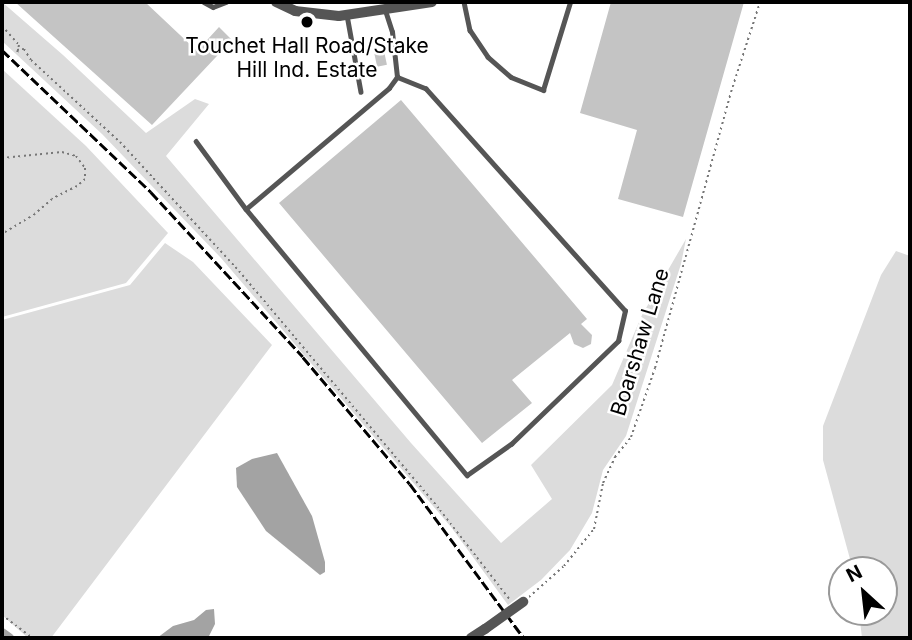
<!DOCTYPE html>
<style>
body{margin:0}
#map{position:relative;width:912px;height:640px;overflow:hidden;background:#fff;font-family:Inter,sans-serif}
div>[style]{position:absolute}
.green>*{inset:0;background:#dcdcdc}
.water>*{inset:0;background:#a3a3a3}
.canal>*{height:10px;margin:-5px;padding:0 5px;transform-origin:5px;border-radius:5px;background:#a3a3a3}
.building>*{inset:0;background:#c4c4c4;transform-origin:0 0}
.path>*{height:2px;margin-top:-1px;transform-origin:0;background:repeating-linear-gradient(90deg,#777 0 2px,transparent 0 5.5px)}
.service>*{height:4.5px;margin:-2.25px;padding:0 2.25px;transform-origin:2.25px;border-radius:2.25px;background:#555}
.minor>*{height:10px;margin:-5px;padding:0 5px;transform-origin:5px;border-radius:5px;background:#555}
.rail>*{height:2.5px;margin-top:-1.25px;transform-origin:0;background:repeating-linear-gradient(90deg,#000 0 10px,transparent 0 13.5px)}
.minor-bridge>*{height:10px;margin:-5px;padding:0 5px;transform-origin:5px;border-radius:5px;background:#555}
.dots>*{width:19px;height:19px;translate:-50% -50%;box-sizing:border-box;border:4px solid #fff;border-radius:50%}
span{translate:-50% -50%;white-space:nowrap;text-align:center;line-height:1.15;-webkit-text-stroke:5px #fff;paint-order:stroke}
.poi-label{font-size:21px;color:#000}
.street-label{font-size:21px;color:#000}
.frame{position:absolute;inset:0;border:4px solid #000;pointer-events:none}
.north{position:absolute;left:828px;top:556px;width:70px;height:70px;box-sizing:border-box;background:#fff;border:2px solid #999;border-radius:50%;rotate:333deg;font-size:19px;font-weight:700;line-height:28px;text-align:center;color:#000}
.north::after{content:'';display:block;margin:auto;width:24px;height:32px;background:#000;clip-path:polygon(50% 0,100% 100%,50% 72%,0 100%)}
</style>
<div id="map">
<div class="green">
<i style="clip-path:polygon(2px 2px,63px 55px,146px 133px,195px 99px,209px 104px,166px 156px,411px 443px,501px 543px,552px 499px,531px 465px,612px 385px,642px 315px,686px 239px,681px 264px,626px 436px,603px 470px,592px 513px,570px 550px,541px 580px,508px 605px,451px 527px,221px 258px,102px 134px,2px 41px)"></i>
<i style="clip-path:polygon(2px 69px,86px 146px,168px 233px,126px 283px,2px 317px)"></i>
<i style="clip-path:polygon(165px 243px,193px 262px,272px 345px,51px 638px,28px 638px,2px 615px,2px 320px,130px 285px)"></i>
<i style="clip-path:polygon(896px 251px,910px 256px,910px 638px,862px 638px,859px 612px,884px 612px,884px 570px,853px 570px,823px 460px,823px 426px,881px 275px)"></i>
</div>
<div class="water">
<i style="clip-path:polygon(277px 453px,312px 516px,325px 562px,325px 572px,320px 575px,266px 531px,237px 487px,236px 468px,252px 459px)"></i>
<i style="clip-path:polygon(214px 609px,215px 624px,208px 638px,157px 638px,173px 626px,194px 620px,206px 610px)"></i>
</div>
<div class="canal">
<i style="left:2px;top:633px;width:9px;rotate:36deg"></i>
</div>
<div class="building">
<i style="clip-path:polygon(15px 2px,145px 2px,197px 51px,219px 27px,232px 40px,152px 125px)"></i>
<i style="clip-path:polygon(611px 2px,744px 2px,683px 217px,618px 199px,637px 130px,580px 113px)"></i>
<i style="left:384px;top:51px;width:14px;height:10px;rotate:78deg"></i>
<i style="clip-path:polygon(401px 100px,587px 319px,581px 324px,592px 335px,591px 344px,583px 348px,574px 344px,570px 333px,512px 380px,532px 403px,482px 443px,279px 203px)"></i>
</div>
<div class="path">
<i style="left:2px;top:26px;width:25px;rotate:48deg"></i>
<i style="left:19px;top:45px;width:9px;rotate:103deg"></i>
<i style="left:17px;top:50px;width:7px;rotate:-8deg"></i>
<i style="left:24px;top:49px;width:13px;rotate:58deg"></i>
<i style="left:31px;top:60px;width:121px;rotate:42.7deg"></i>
<i style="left:120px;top:142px;width:176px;rotate:47.3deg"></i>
<i style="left:239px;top:271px;width:312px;rotate:49.9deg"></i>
<i style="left:440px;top:510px;width:114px;rotate:52.1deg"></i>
<i style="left:2px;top:158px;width:60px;rotate:-5.7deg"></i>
<i style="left:62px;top:152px;width:15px;rotate:16deg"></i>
<i style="left:76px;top:156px;width:15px;rotate:53deg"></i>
<i style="left:85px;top:168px;width:11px;rotate:90deg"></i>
<i style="left:85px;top:179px;width:11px;rotate:139deg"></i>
<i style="left:77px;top:186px;width:28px;rotate:153deg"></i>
<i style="left:52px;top:199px;width:23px;rotate:139deg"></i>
<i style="left:35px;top:214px;width:39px;rotate:149deg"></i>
<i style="left:529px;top:597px;width:47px;rotate:-41.5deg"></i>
<i style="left:564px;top:566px;width:48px;rotate:-51deg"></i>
<i style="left:594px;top:529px;width:47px;rotate:-78.9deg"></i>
<i style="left:603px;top:483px;width:29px;rotate:-65deg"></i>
<i style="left:615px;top:457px;width:26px;rotate:-51deg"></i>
<i style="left:631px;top:437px;width:73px;rotate:-70.8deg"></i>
<i style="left:655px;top:368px;width:286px;rotate:-74.6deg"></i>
<i style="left:731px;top:92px;width:95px;rotate:-72.1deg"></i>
<i style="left:2px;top:615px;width:38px;rotate:37deg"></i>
</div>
<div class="service">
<i style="left:204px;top:2px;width:10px;rotate:29deg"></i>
<i style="left:213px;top:7px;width:14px;rotate:-21deg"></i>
<i style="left:464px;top:2px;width:29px;rotate:78deg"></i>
<i style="left:470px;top:30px;width:32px;rotate:56deg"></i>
<i style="left:488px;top:57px;width:30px;rotate:41deg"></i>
<i style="left:511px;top:77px;width:35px;rotate:22deg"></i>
<i style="left:543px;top:90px;width:92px;rotate:-72.9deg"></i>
<i style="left:347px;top:15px;width:78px;rotate:79.7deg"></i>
<i style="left:196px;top:141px;width:84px;rotate:53.7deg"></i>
<i style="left:246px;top:209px;width:346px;rotate:50.3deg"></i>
<i style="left:467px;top:475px;width:54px;rotate:-35.2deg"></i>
<i style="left:511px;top:444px;width:149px;rotate:-43.9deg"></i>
<i style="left:618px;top:341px;width:31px;rotate:-77deg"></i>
<i style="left:625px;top:311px;width:298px;rotate:-131.9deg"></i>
<i style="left:426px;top:89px;width:31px;rotate:-158deg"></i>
<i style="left:246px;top:209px;width:187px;rotate:-40.2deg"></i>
<i style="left:389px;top:88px;width:14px;rotate:-54deg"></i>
<i style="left:397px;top:77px;width:45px;rotate:-96.3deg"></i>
<i style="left:392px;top:32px;width:22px;rotate:-108deg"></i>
</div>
<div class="minor">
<i style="left:276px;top:2px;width:21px;rotate:25deg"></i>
<i style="left:295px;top:11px;width:44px;rotate:6.5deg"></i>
<i style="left:339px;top:16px;width:94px;rotate:-8.6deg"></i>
<i style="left:471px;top:638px;width:17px;rotate:-33deg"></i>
</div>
<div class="rail">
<i style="left:2px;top:50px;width:206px;rotate:43.6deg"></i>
<i style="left:151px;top:192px;width:224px;rotate:47.3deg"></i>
<i style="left:303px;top:357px;width:166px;rotate:49.9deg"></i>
<i style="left:410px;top:484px;width:192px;rotate:53.5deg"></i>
</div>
<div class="minor-bridge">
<i style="left:485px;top:629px;width:47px;rotate:-35.4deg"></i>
</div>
<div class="dots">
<i style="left:307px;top:22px;background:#000"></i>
</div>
<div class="poi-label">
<span style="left:307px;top:58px">Touchet Hall Road/Stake<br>Hill Ind. Estate</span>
</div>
<div class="street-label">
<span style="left:640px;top:342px;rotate:-73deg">Boarshaw Lane</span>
</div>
<div class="frame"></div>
<div class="north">N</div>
</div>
